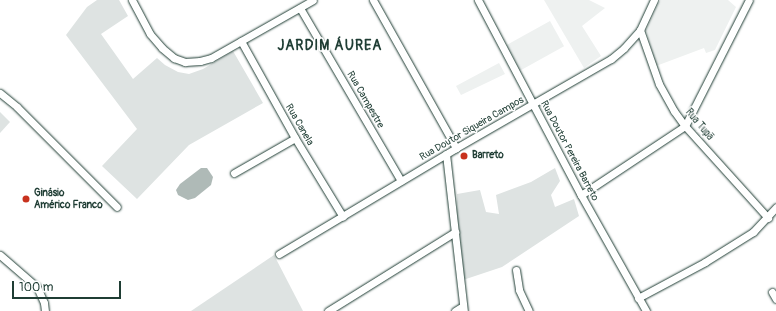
<!DOCTYPE html>
<meta charset="utf-8">
<style>
body{margin:0}
#map{position:relative;width:776px;height:311px;overflow:hidden;background:#fff;font-family:Pangolin,sans-serif}
div>[style]{position:absolute}
.built>*{inset:0;background:#eef1f0;transform-origin:0 0}
.green>*{inset:0;background:#dee3e2}
.water>*{inset:0;background:#afbab7}
.roads{filter:drop-shadow(0 0 1px #1f3d34) drop-shadow(0 0 1px #1f3d34)}
.minor>*{height:7px;margin:-3.5px;padding:0 3.5px;transform-origin:3.5px;border-radius:3.5px;background:#fff}
.dots>*{width:11px;height:11px;translate:-50% -50%;box-sizing:border-box;border:2px solid #fff;border-radius:50%}
span{translate:-50% -50%;white-space:nowrap;text-align:center;line-height:1.15;-webkit-text-stroke:3px #fff;paint-order:stroke}
.street-label{font-size:10px;color:#1f3d34}
.poi-label{font-size:10px;color:#1f3d34;font-weight:700}
.left{translate:0 -50%;text-align:left}
.district-label{font-size:14px;color:#1f3d34;font-weight:700;letter-spacing:1px}
.scale{position:absolute;left:12px;top:281px;width:109px;height:18px;box-sizing:border-box;border:2px solid #1f3d34;border-top:0;padding-left:5px;font-size:12px;line-height:14px;white-space:nowrap;color:#1f3d34;-webkit-text-stroke:3px #fff;paint-order:stroke}
</style>
<div id="map">
<div class="built">
<i style="clip-path:polygon(544px 0,589px 0,605px 8px,582px 26px,601px 56px,584px 68px)"></i>
<i style="clip-path:polygon(660px 0,728px 0,736px 7px,715px 50px,706px 53px,704px 48px,656px 66px,646px 30px)"></i>
<i style="left:550px;top:21px;width:29px;height:50px;rotate:61deg"></i>
<i style="clip-path:polygon(499px 63px,505px 74px,461px 95px,456px 86px)"></i>
</div>
<div class="green">
<i style="clip-path:polygon(97px 0,119px 0,128px 16px,101px 34px,133px 79px,157px 58px,165px 65px,178px 72px,189px 74px,203px 69px,233px 51px,263px 103px,189px 145px,137px 199px,102px 166px,137px 129px,66px 35px,87px 7px)"></i>
<i style="clip-path:polygon(0 112px,10px 122px,0 133px)"></i>
<i style="clip-path:polygon(555px 168px,560px 181px,551px 195px,555px 207px,574px 199px,579px 216px,502px 267px,463px 280px,457px 235px,457px 194px,480px 190px,486px 212px,499px 214px,496px 195px,531px 182px)"></i>
<i style="clip-path:polygon(274px 255px,303px 311px,191px 311px)"></i>
</div>
<div class="water">
<i style="clip-path:polygon(201px 168px,207px 168px,213px 177px,211px 185px,195px 198px,188px 200px,178px 195px,176px 190px,180px 184px)"></i>
</div>
<div class="roads">
<div class="minor">
<i style="left:132px;top:0;width:38px;rotate:62deg"></i>
<i style="left:150px;top:34px;width:18px;rotate:49deg"></i>
<i style="left:162px;top:48px;width:16px;rotate:40deg"></i>
<i style="left:174px;top:58px;width:12px;rotate:20deg"></i>
<i style="left:185px;top:62px;width:15px;rotate:-4deg"></i>
<i style="left:200px;top:61px;width:11px;rotate:-15deg"></i>
<i style="left:211px;top:58px;width:117px;rotate:-29.6deg"></i>
<i style="left:373px;top:0;width:170px;rotate:60.7deg"></i>
<i style="left:478px;top:0;width:221px;rotate:62.2deg"></i>
<i style="left:581px;top:195px;width:133px;rotate:60.7deg"></i>
<i style="left:300px;top:8px;width:200px;rotate:59.7deg"></i>
<i style="left:640px;top:30px;width:57px;rotate:70.6deg"></i>
<i style="left:659px;top:84px;width:31px;rotate:61deg"></i>
<i style="left:674px;top:111px;width:19px;rotate:54deg"></i>
<i style="left:685px;top:126px;width:124px;rotate:47.9deg"></i>
<i style="left:241px;top:41px;width:111px;rotate:60.9deg"></i>
<i style="left:295px;top:138px;width:92px;rotate:58.7deg"></i>
<i style="left:0;top:93px;width:22px;rotate:39deg"></i>
<i style="left:17px;top:107px;width:141px;rotate:45deg"></i>
<i style="left:446px;top:154px;width:158px;rotate:83.5deg"></i>
<i style="left:234px;top:173px;width:70px;rotate:-29.8deg"></i>
<i style="left:581px;top:195px;width:125px;rotate:-33.6deg"></i>
<i style="left:685px;top:126px;width:141px;rotate:-63.1deg"></i>
<i style="left:279px;top:254px;width:206px;rotate:-30.9deg"></i>
<i style="left:456px;top:148px;width:179px;rotate:-29.9deg"></i>
<i style="left:611px;top:59px;width:17px;rotate:-40deg"></i>
<i style="left:624px;top:48px;width:24px;rotate:-48deg"></i>
<i style="left:640px;top:30px;width:33px;rotate:-65deg"></i>
<i style="left:0;top:255px;width:49px;rotate:40.9deg"></i>
<i style="left:37px;top:287px;width:17px;rotate:66deg"></i>
<i style="left:44px;top:303px;width:8px;rotate:83deg"></i>
<i style="left:516px;top:270px;width:20px;rotate:81deg"></i>
<i style="left:519px;top:290px;width:23px;rotate:65deg"></i>
<i style="left:772px;top:292px;width:8px;rotate:60deg"></i>
<i style="left:638px;top:298px;width:76px;rotate:-28.2deg"></i>
<i style="left:705px;top:262px;width:57px;rotate:-32deg"></i>
<i style="left:753px;top:232px;width:34px;rotate:-47deg"></i>
<i style="left:328px;top:311px;width:150px;rotate:-31.9deg"></i>
<i style="left:455px;top:311px;width:9px;rotate:-32deg"></i>
</div>
</div>
<div class="dots">
<i style="left:464px;top:156px;background:#c8321e"></i>
<i style="left:26px;top:199px;background:#c8321e"></i>
</div>
<div class="street-label">
<span style="left:365px;top:100px;rotate:60deg">Rua Campestre</span>
<span style="left:299px;top:125px;rotate:60deg">Rua Canela</span>
<span style="left:699px;top:125px;rotate:50deg">Rua Tupã</span>
<span style="left:472px;top:129px;rotate:-30deg">Rua Doutor Siqueira Campos</span>
<span style="left:569px;top:151px;rotate:62deg">Rua Doutor Pereira Barreto</span>
</div>
<div class="poi-label">
<span class="left" style="left:472px;top:156px">Barreto</span>
<span class="left" style="left:34px;top:199px">Ginásio<br>Américo Franco</span>
</div>
<div class="district-label">
<span style="left:330px;top:46px">JARDIM ÁUREA</span>
</div>
<div class="scale">100 m</div>
</div>
